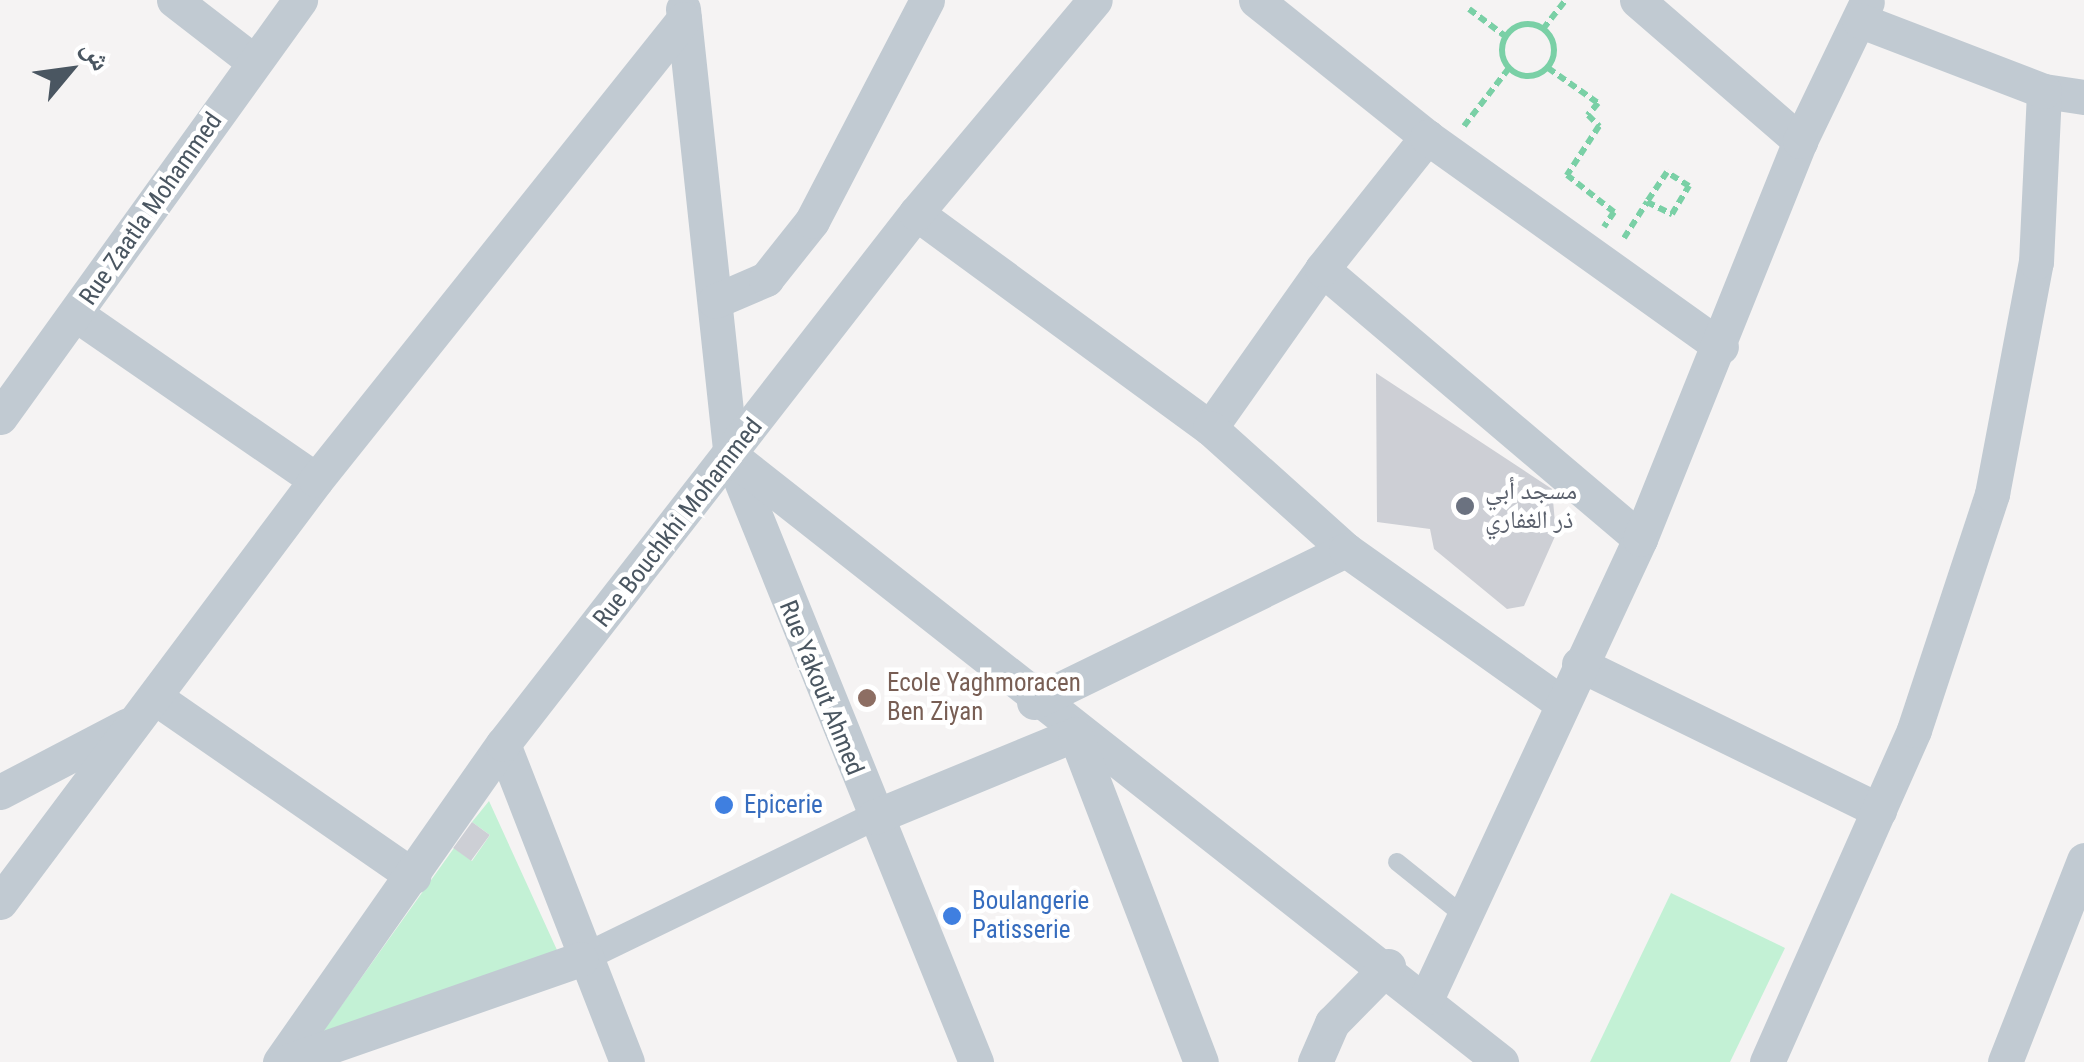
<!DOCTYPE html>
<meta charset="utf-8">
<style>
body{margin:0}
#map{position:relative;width:2084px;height:1062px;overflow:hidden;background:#f5f3f3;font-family:"Roboto Condensed","Noto Naskh Arabic",sans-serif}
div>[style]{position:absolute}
.green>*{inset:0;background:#c3f1d5}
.building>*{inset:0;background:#cdcfd5;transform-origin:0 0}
.path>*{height:6px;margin-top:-3px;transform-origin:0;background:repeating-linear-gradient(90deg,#7ad0a6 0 8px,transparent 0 13px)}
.path>.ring{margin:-3px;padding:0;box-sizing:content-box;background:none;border:6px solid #7ad0a6;border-radius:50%}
.service>*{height:18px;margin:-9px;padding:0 9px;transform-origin:9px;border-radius:9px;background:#c1cad2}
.pedestrian>*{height:28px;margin:-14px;padding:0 14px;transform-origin:14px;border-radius:14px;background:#c1cad2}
.minor>*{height:35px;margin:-17.5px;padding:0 17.5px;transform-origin:17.5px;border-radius:17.5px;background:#c1cad2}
.dots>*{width:28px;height:28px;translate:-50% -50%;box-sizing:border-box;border:5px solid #fff;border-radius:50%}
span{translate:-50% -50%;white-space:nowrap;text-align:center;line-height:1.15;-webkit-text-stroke:9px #fff;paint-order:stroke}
.street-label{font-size:25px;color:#4a5661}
.worship-label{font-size:25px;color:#5b616d}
.left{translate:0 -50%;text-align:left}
.education-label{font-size:25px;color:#785e54}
.shop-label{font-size:25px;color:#366cbe}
.north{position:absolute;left:20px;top:20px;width:100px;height:100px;-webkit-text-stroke:8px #fff;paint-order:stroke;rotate:61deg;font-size:28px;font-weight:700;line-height:40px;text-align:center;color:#4a5661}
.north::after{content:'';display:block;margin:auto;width:35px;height:45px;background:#4a5661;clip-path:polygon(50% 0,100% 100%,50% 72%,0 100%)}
</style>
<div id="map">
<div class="green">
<i style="clip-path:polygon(489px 801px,557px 950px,316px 1041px,454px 848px,472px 861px,490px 835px,472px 822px)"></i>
<i style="clip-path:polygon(1671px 893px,1785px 948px,1730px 1062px,1590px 1062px)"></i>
</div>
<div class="building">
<i style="clip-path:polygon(1376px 373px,1552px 489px,1556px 534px,1524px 606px,1507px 609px,1434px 549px,1430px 529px,1377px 522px)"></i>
<i style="left:472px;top:822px;width:22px;height:32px;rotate:36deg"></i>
</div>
<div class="path">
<i style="left:1469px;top:9px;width:45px;rotate:36.9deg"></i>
<i class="ring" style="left:1502px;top:24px;width:46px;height:46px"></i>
<i style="left:1543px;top:29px;width:37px;rotate:-52deg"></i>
<i style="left:1548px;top:68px;width:61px;rotate:35deg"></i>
<i style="left:1598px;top:103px;width:16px;rotate:130deg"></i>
<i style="left:1588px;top:115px;width:16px;rotate:45deg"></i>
<i style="left:1599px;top:126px;width:59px;rotate:123.1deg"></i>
<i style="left:1567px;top:175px;width:60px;rotate:38.2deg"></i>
<i style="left:1614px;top:212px;width:18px;rotate:124deg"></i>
<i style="left:1464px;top:126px;width:73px;rotate:-52.2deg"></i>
<i style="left:1624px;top:238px;width:43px;rotate:-57.4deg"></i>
<i style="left:1647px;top:202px;width:28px;rotate:26deg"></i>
<i style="left:1672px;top:214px;width:33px;rotate:-59deg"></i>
<i style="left:1689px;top:186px;width:26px;rotate:-148deg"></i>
<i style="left:1667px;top:172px;width:36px;rotate:124deg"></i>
</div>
<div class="service">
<i style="left:1397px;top:862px;width:85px;rotate:38.8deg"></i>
</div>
<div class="pedestrian">
<i style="left:581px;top:959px;width:326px;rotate:-25.9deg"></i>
</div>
<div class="minor">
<i style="left:174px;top:0;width:100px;rotate:37.7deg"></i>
<i style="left:1256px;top:0;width:219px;rotate:38.7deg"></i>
<i style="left:1637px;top:0;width:216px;rotate:40.9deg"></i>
<i style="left:683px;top:9px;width:450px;rotate:83.9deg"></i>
<i style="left:731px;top:456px;width:654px;rotate:67.99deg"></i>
<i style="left:2044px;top:91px;width:40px;rotate:8.5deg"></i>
<i style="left:916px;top:213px;width:364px;rotate:36.2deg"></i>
<i style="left:1210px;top:428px;width:194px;rotate:-54.8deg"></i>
<i style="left:1322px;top:269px;width:417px;rotate:40.3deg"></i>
<i style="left:1322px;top:269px;width:169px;rotate:-51.5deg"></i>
<i style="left:1427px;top:137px;width:361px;rotate:35.5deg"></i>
<i style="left:715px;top:301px;width:56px;rotate:-23.3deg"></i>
<i style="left:766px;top:279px;width:74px;rotate:-51.6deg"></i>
<i style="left:812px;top:221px;width:249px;rotate:-62.5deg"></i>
<i style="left:77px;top:315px;width:290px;rotate:34.6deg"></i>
<i style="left:0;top:417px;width:514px;rotate:-54.27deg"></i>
<i style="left:1210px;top:428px;width:183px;rotate:41.9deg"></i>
<i style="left:731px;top:456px;width:980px;rotate:38.2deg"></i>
<i style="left:1579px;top:664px;width:334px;rotate:26deg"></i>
<i style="left:156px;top:698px;width:313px;rotate:34.7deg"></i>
<i style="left:1034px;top:702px;width:347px;rotate:-26deg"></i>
<i style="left:1346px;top:550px;width:262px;rotate:35.4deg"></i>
<i style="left:503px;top:744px;width:341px;rotate:68.7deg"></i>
<i style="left:0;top:792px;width:144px;rotate:-27.6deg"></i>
<i style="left:874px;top:817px;width:217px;rotate:-22.4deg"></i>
<i style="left:1075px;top:734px;width:351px;rotate:69deg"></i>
<i style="left:0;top:902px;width:527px;rotate:-53.17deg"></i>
<i style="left:316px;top:480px;width:590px;rotate:-51.4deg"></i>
<i style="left:1427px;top:997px;width:505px;rotate:-65.06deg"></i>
<i style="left:1640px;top:539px;width:429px;rotate:-68.1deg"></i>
<i style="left:1800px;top:141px;width:154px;rotate:-64.3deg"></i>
<i style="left:280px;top:1062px;width:388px;rotate:-55deg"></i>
<i style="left:503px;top:744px;width:673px;rotate:-52.13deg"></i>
<i style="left:916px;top:213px;width:278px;rotate:-50deg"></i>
<i style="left:285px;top:1062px;width:313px;rotate:-19.2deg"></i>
<i style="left:1315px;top:1062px;width:43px;rotate:-66.4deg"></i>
<i style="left:1332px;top:1023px;width:80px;rotate:-45.5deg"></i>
<i style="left:1767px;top:1062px;width:363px;rotate:-66.1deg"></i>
<i style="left:1914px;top:730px;width:249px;rotate:-71.7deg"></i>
<i style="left:1992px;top:494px;width:236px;rotate:-79.3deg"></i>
<i style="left:2036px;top:262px;width:171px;rotate:-87.3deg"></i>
<i style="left:2044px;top:91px;width:198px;rotate:-159deg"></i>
<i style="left:2005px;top:1062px;width:217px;rotate:-68.6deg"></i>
</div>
<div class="dots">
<i style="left:1465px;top:506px;background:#6b7280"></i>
<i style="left:867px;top:698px;background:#8d6e63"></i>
<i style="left:724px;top:805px;background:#3f7fe0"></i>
<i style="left:952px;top:916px;background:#3f7fe0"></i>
</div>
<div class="street-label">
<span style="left:151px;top:209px;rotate:-55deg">Rue Zaatla Mohammed</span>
<span style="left:678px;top:523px;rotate:-52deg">Rue Bouchkhi Mohammed</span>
<span style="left:821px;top:688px;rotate:68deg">Rue Yakout Ahmed</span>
</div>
<div class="worship-label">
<span class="left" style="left:1485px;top:506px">مسجد أبي<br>ذر الغفاري</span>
</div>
<div class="education-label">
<span class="left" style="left:887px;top:698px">Ecole Yaghmoracen<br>Ben Ziyan</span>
</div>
<div class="shop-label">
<span class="left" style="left:744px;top:805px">Epicerie</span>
<span class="left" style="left:972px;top:916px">Boulangerie<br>Patisserie</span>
</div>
<div class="north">ش</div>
</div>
